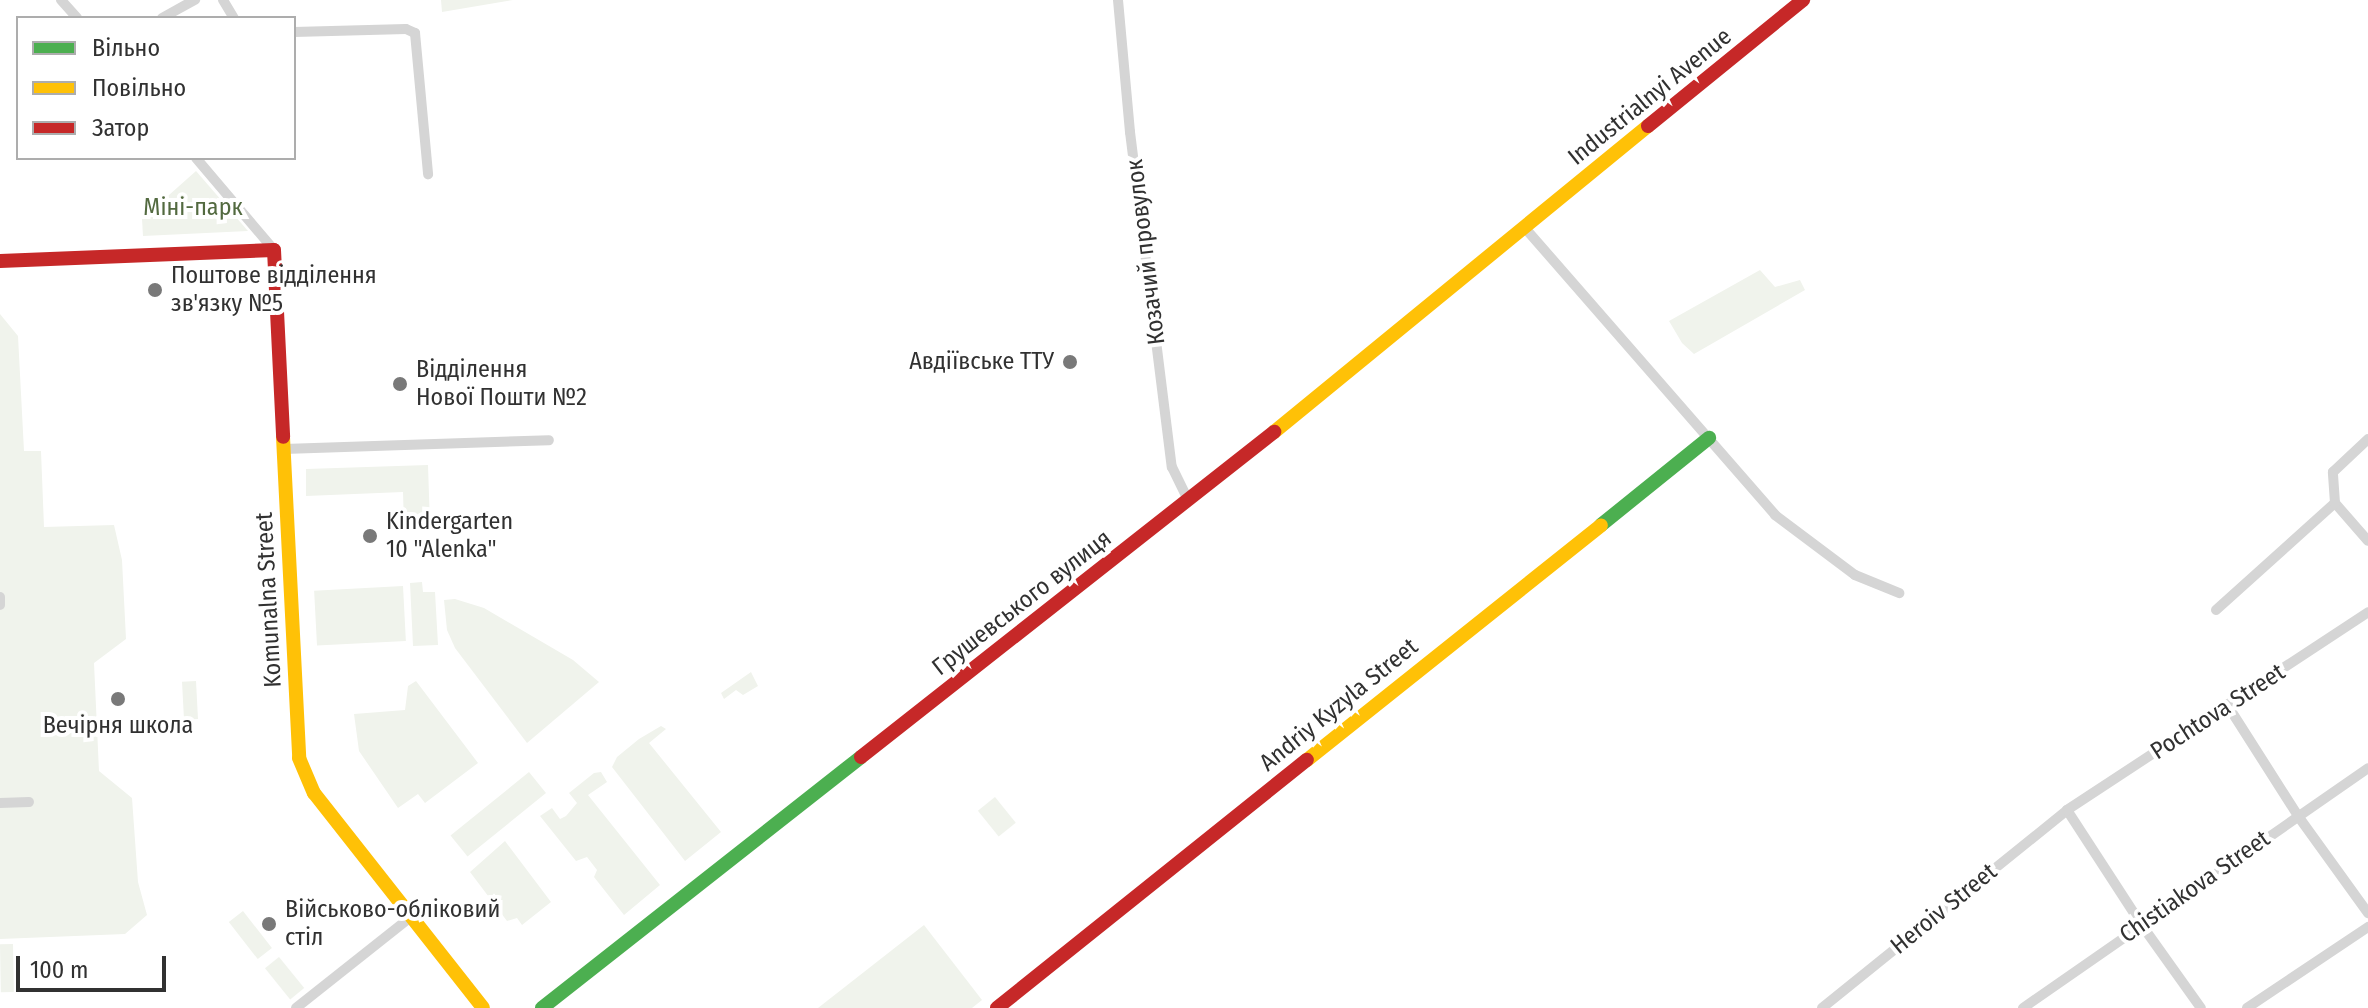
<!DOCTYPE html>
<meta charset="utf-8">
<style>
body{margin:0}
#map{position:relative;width:2368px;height:1008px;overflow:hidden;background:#fff;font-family:"Fira Sans Condensed",sans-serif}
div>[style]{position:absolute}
.green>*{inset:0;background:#f0f3ec;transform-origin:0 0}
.street>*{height:10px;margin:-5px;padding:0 5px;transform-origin:5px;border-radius:5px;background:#d5d5d5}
.fast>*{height:14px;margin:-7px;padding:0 7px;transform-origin:7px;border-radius:7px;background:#4caf50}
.slow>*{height:14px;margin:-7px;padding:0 7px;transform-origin:7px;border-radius:7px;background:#ffc107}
.jam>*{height:14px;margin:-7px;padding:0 7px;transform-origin:7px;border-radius:7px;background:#c62828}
.dots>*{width:22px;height:22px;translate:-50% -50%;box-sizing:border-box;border:4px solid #fff;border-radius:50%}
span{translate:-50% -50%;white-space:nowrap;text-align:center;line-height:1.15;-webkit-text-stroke:8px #fff;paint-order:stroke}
.street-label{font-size:24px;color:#313131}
.park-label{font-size:24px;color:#536a40}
.poi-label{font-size:24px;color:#313131}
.left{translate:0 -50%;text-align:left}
.right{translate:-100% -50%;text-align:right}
.legend{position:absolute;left:16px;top:16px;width:280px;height:144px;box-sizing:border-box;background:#fff;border:2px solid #adadad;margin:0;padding:10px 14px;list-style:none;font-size:24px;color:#313131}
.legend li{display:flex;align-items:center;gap:16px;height:40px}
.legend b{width:40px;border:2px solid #adadad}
.scale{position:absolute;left:16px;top:956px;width:150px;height:36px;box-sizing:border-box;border:4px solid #313131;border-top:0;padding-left:10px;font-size:24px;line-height:28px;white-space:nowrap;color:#313131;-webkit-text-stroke:6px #fff;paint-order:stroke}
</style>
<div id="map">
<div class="green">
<i style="clip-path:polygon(441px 0,513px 0,442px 12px)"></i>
<i style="clip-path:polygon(196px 171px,248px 231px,143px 236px,142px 219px)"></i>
<i style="clip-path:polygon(1760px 270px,1775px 287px,1800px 280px,1805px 290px,1694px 354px,1682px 343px,1669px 321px)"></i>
<i style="clip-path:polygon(0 314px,18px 336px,24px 451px,41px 451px,44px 527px,114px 525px,122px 560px,126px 639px,94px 663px,99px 771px,132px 798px,138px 882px,147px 915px,125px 934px,0 939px)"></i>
<i style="clip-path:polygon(428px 465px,430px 525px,404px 526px,403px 492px,306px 496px,306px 469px)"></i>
<i style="clip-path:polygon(422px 582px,423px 592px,435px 592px,438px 645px,413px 646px,410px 583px)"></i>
<i style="left:403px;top:586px;width:55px;height:89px;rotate:87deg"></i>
<i style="clip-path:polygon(455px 599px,484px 608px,573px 660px,599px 682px,527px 743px,455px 648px,447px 630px,444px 600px)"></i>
<i style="clip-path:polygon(751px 672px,758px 686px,743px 695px,736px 690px,724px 699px,721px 693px)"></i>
<i style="left:196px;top:681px;width:38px;height:14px;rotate:87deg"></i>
<i style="clip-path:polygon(416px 681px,478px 763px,425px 803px,418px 794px,398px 808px,359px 751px,354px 714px,405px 710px,408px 686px)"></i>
<i style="clip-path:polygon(661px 726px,666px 729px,649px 743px,721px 832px,685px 861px,612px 767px,617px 757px,639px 739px)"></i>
<i style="left:529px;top:772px;width:27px;height:101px;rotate:51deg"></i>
<i style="clip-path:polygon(601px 772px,607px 782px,588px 795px,660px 885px,624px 915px,594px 877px,597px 870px,587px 857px,576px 861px,540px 816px,552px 808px,560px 819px,566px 816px,577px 803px,569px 793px,594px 773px)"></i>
<i style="left:995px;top:797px;width:33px;height:22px;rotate:51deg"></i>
<i style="clip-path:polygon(505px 841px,551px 902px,522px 925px,517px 918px,507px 921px,470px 872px)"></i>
<i style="left:243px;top:911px;width:47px;height:18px;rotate:52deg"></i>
<i style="clip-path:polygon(924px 925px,982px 1000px,972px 1008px,818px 1008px)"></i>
<i style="left:13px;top:944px;width:48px;height:13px;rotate:89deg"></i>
<i style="left:279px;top:957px;width:40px;height:18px;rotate:51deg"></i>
</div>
<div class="street">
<i style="left:61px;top:0;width:24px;rotate:48deg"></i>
<i style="left:223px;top:0;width:21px;rotate:59deg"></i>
<i style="left:1118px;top:0;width:133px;rotate:84.8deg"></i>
<i style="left:1130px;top:132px;width:338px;rotate:82.9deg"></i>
<i style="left:1172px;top:467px;width:37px;rotate:64deg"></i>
<i style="left:162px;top:18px;width:38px;rotate:-29deg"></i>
<i style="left:294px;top:32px;width:112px;rotate:-1.5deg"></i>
<i style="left:406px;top:29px;width:10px;rotate:24deg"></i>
<i style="left:415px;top:33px;width:142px;rotate:84.7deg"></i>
<i style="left:196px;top:158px;width:121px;rotate:49.7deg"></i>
<i style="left:1525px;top:228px;width:381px;rotate:48.9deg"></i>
<i style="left:1775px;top:515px;width:100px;rotate:36.9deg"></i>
<i style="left:1855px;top:575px;width:48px;rotate:22.2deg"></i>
<i style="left:284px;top:449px;width:265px;rotate:-1.9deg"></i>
<i style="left:2335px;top:503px;width:50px;rotate:49deg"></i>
<i style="left:0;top:597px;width:8px;rotate:90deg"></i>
<i style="left:2216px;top:610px;width:160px;rotate:-42deg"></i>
<i style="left:2335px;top:503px;width:31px;rotate:-94deg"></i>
<i style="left:2333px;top:472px;width:48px;rotate:-43.3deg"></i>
<i style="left:2228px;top:706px;width:130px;rotate:57.5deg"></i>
<i style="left:2298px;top:816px;width:120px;rotate:54.2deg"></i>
<i style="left:0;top:803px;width:29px;rotate:-2deg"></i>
<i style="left:2067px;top:810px;width:136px;rotate:57deg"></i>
<i style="left:2141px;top:924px;width:103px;rotate:54.5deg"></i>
<i style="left:296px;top:1008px;width:147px;rotate:-38.4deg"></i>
<i style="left:1822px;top:1008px;width:315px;rotate:-38.9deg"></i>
<i style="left:2067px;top:810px;width:360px;rotate:-33.3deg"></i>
<i style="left:2023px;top:1008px;width:420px;rotate:-34.8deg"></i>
<i style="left:2247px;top:1008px;width:146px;rotate:-33.8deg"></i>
</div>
<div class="fast">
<i style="left:1601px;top:525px;width:139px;rotate:-38.9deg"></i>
<i style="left:542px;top:1008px;width:406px;rotate:-38.2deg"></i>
</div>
<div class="slow">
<i style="left:1274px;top:432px;width:483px;rotate:-39.3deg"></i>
<i style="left:283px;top:437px;width:321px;rotate:87.1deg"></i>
<i style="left:299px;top:758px;width:38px;rotate:67deg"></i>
<i style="left:314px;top:793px;width:273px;rotate:51.8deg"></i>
<i style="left:1307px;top:760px;width:376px;rotate:-38.6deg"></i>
</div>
<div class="jam">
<i style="left:1648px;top:126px;width:200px;rotate:-39.1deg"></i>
<i style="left:0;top:261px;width:274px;rotate:-2.3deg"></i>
<i style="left:274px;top:250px;width:187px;rotate:87.2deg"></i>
<i style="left:861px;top:757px;width:526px;rotate:-38.2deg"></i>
<i style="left:997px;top:1008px;width:397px;rotate:-38.7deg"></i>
</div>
<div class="dots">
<i style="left:155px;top:290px;background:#797979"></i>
<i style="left:1070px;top:362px;background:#797979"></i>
<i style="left:400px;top:384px;background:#797979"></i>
<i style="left:370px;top:536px;background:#797979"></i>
<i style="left:118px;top:699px;background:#797979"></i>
<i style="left:269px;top:924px;background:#797979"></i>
</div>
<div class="street-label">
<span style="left:1650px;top:97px;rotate:-39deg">Industrialnyi Avenue</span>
<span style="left:1146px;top:252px;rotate:-97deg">Козачий провулок</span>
<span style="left:269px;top:600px;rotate:-93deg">Komunalna Street</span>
<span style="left:1022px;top:603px;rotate:-38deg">Грушевського вулиця</span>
<span style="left:1339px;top:705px;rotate:-39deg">Andriy Kyzyla Street</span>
<span style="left:2218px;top:712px;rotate:-33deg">Pochtova Street</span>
<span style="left:2195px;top:887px;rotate:-35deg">Chistiakova Street</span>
<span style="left:1944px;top:909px;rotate:-39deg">Heroiv Street</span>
</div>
<div class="park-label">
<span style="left:193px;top:208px">Міні-парк</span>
</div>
<div class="poi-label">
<span class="left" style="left:171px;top:290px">Поштове відділення<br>зв'язку №5</span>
<span class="right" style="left:1054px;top:362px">Авдіївське ТТУ</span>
<span class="left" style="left:416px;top:384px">Відділення<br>Нової Пошти №2</span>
<span class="left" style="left:386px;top:536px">Kindergarten<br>10 "Alenka"</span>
<span style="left:118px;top:726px">Вечірня школа</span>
<span class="left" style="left:285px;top:924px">Військово-обліковий<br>стіл</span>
</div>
<ul class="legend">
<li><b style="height:10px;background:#4caf50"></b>Вільно</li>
<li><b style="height:10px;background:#ffc107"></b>Повільно</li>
<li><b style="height:10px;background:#c62828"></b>Затор</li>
</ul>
<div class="scale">100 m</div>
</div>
